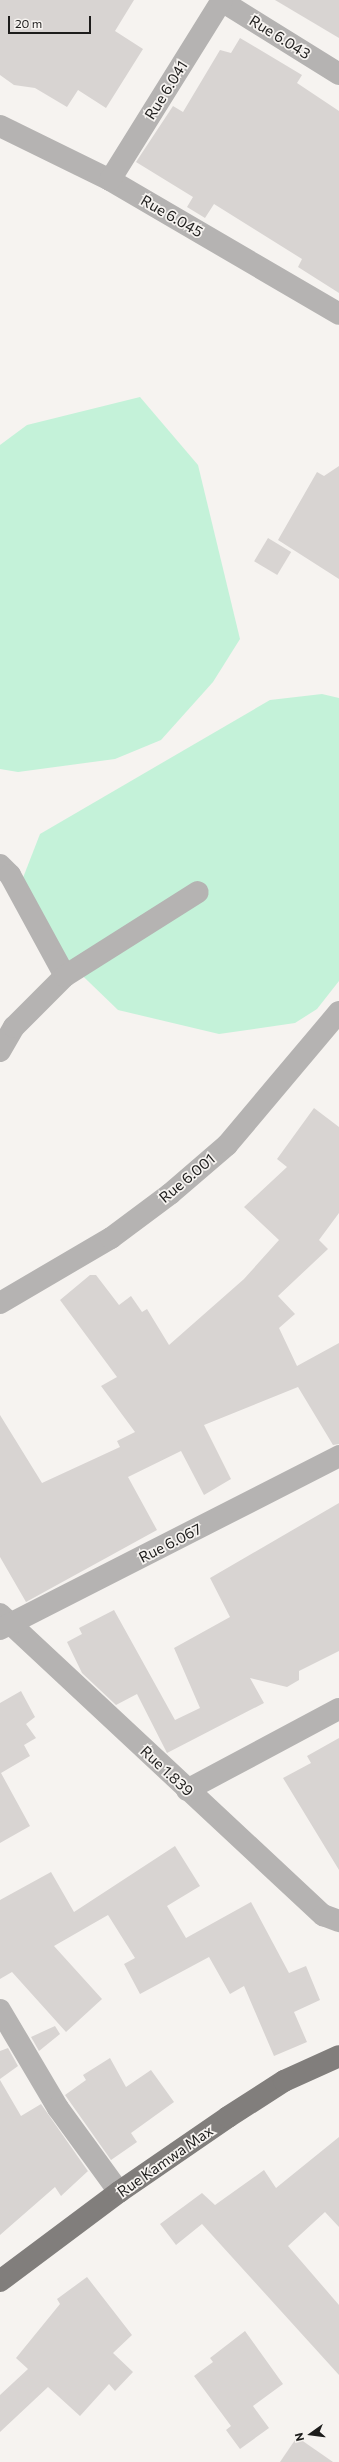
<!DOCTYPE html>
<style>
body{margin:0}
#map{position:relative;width:339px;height:2462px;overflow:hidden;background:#f6f3f0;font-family:Commissioner,sans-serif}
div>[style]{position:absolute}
.green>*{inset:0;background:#c4f2d9}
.building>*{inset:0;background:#d8d4d2;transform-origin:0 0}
.minor>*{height:22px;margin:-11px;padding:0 11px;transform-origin:11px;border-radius:11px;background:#b5b3b2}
.major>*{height:22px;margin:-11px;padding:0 11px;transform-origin:11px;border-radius:11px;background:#817e7c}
span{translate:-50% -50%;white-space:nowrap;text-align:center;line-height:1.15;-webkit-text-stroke:3.5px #f6f3f0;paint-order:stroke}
.street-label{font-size:15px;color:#1d1c1b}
.north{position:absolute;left:291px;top:2414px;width:40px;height:40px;-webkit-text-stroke:3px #f6f3f0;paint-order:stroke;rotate:256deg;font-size:11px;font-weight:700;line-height:16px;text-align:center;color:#1d1c1b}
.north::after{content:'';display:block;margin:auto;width:14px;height:18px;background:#1d1c1b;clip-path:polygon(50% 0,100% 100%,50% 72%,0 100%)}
.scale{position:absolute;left:8px;top:16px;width:83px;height:18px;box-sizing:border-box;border:2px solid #1d1c1b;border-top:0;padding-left:5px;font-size:12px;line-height:14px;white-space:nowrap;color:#1d1c1b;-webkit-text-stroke:3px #f6f3f0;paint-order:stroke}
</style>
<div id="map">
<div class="green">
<i style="clip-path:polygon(140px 397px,198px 465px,240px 639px,213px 682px,161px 740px,115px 759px,18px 772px,0 769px,0 445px,27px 425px)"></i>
<i style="clip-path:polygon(322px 694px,339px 698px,339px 981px,317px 1009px,295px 1023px,219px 1034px,118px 1010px,61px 955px,19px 888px,40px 834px,270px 700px)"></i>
</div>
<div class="building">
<i style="clip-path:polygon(0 0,134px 0,115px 31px,143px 49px,106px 108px,78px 90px,67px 107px,35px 88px,14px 85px,0 75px)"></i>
<i style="clip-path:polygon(275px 0,339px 0,339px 38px)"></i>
<i style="clip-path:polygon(240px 38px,302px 75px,297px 83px,339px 111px,339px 293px,298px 267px,302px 259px,214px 204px,205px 218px,187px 207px,193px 197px,136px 162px,173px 106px,183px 112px,220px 50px,231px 53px)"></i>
<i style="clip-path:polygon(339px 466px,339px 579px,278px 540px,317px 472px,324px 476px)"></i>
<i style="left:268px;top:538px;width:27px;height:27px;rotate:31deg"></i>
<i style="clip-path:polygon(314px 1108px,339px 1127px,339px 1213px,319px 1240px,328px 1249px,278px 1296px,295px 1314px,279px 1328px,297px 1366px,339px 1343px,339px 1444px,333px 1445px,298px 1387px,204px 1425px,231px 1479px,204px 1495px,181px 1451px,128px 1477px,157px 1530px,26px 1602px,0 1557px,0 1415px,42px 1483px,120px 1447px,117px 1441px,135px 1432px,101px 1386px,117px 1377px,60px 1300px,90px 1275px,96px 1275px,119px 1305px,131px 1296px,142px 1312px,147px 1309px,169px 1345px,244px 1279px,279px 1240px,244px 1207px,287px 1167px,277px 1159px)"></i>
<i style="clip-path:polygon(339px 1503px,339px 1651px,299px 1671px,299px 1680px,287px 1687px,250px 1678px,264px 1703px,167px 1753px,137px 1694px,116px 1705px,82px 1673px,67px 1642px,82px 1634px,79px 1628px,114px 1610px,175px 1720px,200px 1708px,174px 1648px,230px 1617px,210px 1578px)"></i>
<i style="clip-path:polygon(21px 1691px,35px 1717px,26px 1724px,36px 1738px,24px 1745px,30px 1756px,1px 1773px,30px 1826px,0 1843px,0 1703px)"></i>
<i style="clip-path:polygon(339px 1738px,339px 1870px,283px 1778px,311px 1763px,307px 1756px)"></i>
<i style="clip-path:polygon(175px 1846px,200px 1886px,167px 1906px,186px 1938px,251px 1902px,289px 1973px,306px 1966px,320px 2000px,294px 2012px,307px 2042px,274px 2056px,244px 1986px,230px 1994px,209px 1957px,140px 1994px,124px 1964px,135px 1958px,108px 1915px,54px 1946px,102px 1999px,66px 2032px,12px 1972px,0 1979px,0 1900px,51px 1872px,74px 1912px)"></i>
<i style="clip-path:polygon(55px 2026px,60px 2034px,39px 2051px,31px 2037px)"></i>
<i style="clip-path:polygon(8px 2048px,18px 2066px,0 2079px,0 2051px)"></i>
<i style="clip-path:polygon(110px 2058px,126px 2087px,151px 2070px,174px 2102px,131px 2133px,137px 2142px,111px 2160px,65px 2095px,86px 2080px,83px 2075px)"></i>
<i style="clip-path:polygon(0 2080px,21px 2116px,41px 2104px,90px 2174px,88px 2171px,61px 2196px,55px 2187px,0 2235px)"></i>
<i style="clip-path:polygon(339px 2137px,339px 2227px,325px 2212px,288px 2246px,339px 2305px,339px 2375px,202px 2224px,176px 2245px,160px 2224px,202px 2193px,215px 2205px,264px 2170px,276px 2188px)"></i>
<i style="clip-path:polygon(87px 2277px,132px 2335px,113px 2353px,133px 2372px,115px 2391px,109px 2384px,80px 2416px,48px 2387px,0 2432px,0 2395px,28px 2369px,16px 2358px,60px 2304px,57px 2299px)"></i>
<i style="clip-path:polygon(245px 2331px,283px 2384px,253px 2406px,269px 2428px,240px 2449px,226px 2430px,231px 2426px,194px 2376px,213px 2362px,210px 2358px)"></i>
<i style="clip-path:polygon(297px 2437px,333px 2462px,280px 2462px)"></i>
</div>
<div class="minor">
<i style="left:220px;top:0;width:140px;rotate:31.9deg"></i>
<i style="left:0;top:126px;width:123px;rotate:26.1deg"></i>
<i style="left:110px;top:180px;width:265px;rotate:30.3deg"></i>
<i style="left:110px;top:180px;width:212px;rotate:-58.1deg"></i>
<i style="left:0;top:865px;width:14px;rotate:45deg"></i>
<i style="left:10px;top:875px;width:115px;rotate:61.4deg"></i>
<i style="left:0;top:1051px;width:28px;rotate:-60deg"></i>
<i style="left:14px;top:1027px;width:72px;rotate:-45deg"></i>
<i style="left:65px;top:976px;width:157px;rotate:-32.3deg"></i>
<i style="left:0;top:1303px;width:129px;rotate:-30.4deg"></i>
<i style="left:111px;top:1238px;width:74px;rotate:-36.7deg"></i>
<i style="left:170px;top:1194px;width:75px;rotate:-40.7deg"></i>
<i style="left:227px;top:1145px;width:174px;rotate:-49.9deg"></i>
<i style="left:0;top:1614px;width:442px;rotate:43deg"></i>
<i style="left:323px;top:1915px;width:17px;rotate:21deg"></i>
<i style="left:0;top:1629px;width:381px;rotate:-27deg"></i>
<i style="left:187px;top:1790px;width:172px;rotate:-28.1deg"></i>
<i style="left:0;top:2010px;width:114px;rotate:59.4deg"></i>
<i style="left:58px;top:2108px;width:104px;rotate:54deg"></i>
</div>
<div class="major">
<i style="left:0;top:2281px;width:149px;rotate:-36.8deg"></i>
<i style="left:119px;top:2192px;width:132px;rotate:-34.5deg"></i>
<i style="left:228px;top:2117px;width:67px;rotate:-32.7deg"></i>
<i style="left:284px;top:2081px;width:60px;rotate:-24.4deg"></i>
</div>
<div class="street-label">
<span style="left:280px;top:37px;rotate:32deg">Rue 6.043</span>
<span style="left:166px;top:90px;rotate:-58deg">Rue 6.041</span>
<span style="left:172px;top:216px;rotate:30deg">Rue 6.045</span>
<span style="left:187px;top:1178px;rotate:-40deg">Rue 6.001</span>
<span style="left:170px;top:1543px;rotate:-27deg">Rue 6.067</span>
<span style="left:167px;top:1771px;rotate:43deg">Rue 1.839</span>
<span style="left:165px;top:2161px;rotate:-35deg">Rue Kamwa Max</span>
</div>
<div class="north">N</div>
<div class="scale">20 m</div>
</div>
